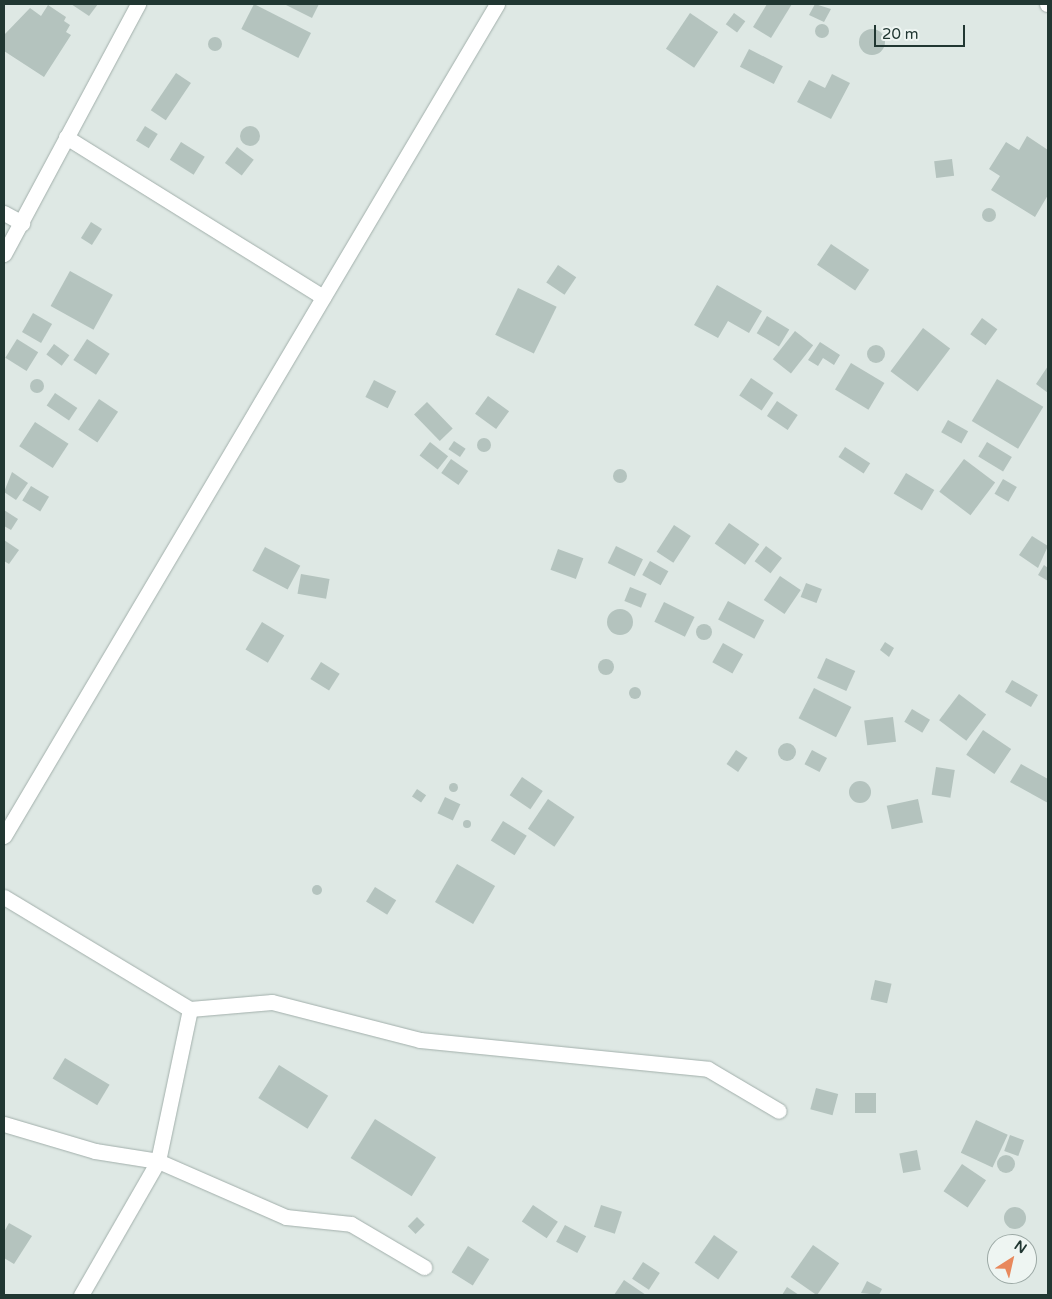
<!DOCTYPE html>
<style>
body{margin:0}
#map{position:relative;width:1052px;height:1299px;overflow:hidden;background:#dee8e4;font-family:"Varela Round",sans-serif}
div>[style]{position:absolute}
.building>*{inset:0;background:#b4c3be;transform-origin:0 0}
.round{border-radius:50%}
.roads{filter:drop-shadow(0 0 1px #a2afab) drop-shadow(0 0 1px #a2afab)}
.minor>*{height:15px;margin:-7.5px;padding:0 7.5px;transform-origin:7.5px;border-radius:7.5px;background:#fff}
.tertiary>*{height:15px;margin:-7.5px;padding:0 7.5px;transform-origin:7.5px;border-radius:7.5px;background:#fff}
span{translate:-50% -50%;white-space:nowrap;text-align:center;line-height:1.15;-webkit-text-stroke:4px #eef5f2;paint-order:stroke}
.frame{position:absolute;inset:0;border:5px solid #213732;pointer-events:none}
.north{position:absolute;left:987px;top:1234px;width:50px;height:50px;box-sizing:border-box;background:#eef5f2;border:1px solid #9ca9a5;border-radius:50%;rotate:35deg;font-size:14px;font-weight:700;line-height:20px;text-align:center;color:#213732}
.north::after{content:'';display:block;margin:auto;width:18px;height:22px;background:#e8885c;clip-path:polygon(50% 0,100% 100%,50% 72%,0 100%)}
.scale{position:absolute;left:874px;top:25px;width:91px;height:22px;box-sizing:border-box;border:2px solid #213732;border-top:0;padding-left:6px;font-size:15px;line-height:18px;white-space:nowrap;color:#213732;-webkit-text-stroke:4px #eef5f2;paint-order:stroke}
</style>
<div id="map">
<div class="building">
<i style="clip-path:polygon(71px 4px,98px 4px,89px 16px)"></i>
<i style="left:254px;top:4px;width:64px;height:28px;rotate:27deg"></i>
<i style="clip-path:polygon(284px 4px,319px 4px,312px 18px)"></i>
<i style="clip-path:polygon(767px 4px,792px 4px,771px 38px,753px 27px)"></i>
<i style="clip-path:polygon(815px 4px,831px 9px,824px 22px,809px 15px)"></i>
<i style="clip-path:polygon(48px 5px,66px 17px,64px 21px,70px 25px,66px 32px,71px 35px,44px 77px,4px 51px,4px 35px,30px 8px,41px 16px)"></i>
<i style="left:690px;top:13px;width:34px;height:43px;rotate:34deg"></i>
<i style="left:734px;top:13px;width:14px;height:14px;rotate:36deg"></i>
<i class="round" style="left:815px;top:24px;width:14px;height:14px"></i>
<i class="round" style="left:859px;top:29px;width:26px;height:26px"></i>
<i class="round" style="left:208px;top:37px;width:14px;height:14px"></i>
<i style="left:749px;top:49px;width:38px;height:20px;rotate:27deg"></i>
<i style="left:176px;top:73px;width:18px;height:45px;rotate:34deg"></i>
<i style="clip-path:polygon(832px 74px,850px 83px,831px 119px,797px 102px,809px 80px,825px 88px)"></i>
<i class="round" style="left:240px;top:126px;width:20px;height:20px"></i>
<i style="left:145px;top:126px;width:15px;height:17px;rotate:32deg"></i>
<i style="clip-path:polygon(1027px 136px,1048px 150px,1048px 195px,1035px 217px,991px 190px,1000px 176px,989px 169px,1006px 142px,1019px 150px)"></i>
<i style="left:181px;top:142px;width:28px;height:21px;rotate:32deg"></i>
<i style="left:237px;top:147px;width:21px;height:20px;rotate:37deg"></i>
<i style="left:952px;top:159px;width:17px;height:18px;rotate:83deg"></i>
<i class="round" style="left:982px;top:208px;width:14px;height:14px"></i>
<i style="left:91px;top:222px;width:13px;height:19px;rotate:32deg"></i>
<i style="left:831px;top:244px;width:46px;height:25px;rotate:34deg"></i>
<i style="left:558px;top:265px;width:22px;height:21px;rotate:34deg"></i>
<i style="left:70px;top:271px;width:49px;height:40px;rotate:29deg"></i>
<i style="clip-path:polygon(717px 285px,762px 311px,749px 333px,728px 321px,718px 338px,694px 325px)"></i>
<i style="left:518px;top:288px;width:43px;height:52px;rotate:26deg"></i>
<i style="left:33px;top:313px;width:22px;height:22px;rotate:30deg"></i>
<i style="left:767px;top:316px;width:26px;height:20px;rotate:31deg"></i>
<i style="left:982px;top:318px;width:19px;height:20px;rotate:36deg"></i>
<i style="left:923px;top:328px;width:34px;height:54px;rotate:37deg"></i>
<i style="left:795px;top:331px;width:23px;height:36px;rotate:38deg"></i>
<i style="left:17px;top:339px;width:25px;height:22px;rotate:32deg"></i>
<i style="left:87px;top:339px;width:27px;height:25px;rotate:33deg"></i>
<i style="clip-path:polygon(820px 342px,840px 355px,834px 365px,823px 358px,818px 366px,808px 360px)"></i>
<i style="left:54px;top:344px;width:19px;height:13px;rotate:36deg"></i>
<i class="round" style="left:867px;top:345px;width:18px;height:18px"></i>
<i style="left:851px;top:363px;width:39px;height:31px;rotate:31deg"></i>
<i style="clip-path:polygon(1048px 366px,1048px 393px,1036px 384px)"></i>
<i style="left:751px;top:378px;width:27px;height:21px;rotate:34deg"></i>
<i class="round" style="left:30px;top:379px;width:14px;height:14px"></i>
<i style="left:997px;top:379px;width:54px;height:49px;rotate:31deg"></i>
<i style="left:374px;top:380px;width:25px;height:19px;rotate:27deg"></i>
<i style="left:55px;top:393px;width:27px;height:15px;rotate:34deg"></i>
<i style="left:488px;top:396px;width:26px;height:22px;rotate:36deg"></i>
<i style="left:99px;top:399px;width:23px;height:37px;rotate:34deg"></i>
<i style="left:777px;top:401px;width:25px;height:18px;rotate:34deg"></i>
<i style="left:427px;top:402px;width:37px;height:18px;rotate:46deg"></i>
<i style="left:948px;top:420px;width:23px;height:14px;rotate:29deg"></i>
<i style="left:35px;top:422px;width:40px;height:29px;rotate:33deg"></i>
<i class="round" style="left:477px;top:438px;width:14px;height:14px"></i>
<i style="left:454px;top:441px;width:14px;height:10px;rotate:34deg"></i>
<i style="left:430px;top:442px;width:23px;height:17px;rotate:38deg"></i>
<i style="left:987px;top:442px;width:29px;height:17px;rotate:31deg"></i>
<i style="left:845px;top:447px;width:30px;height:12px;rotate:33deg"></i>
<i style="left:451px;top:459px;width:21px;height:17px;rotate:35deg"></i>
<i style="left:964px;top:459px;width:39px;height:41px;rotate:37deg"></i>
<i class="round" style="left:613px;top:469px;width:14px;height:14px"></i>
<i style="clip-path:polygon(12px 472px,28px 483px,16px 500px,4px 492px)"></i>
<i style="left:906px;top:473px;width:33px;height:24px;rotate:31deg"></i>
<i style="left:1003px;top:479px;width:16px;height:17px;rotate:30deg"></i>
<i style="left:31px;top:486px;width:21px;height:17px;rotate:31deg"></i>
<i style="clip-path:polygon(4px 510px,18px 519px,11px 530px,4px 526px)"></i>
<i style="left:729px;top:523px;width:37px;height:25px;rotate:35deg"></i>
<i style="left:674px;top:525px;width:20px;height:32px;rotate:33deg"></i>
<i style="clip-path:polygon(1032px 536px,1048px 546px,1038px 568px,1019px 555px)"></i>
<i style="clip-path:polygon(4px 540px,19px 550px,9px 564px,4px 561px)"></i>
<i style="left:616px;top:546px;width:30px;height:19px;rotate:26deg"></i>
<i style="left:766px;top:546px;width:20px;height:19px;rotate:37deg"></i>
<i style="left:265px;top:547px;width:40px;height:27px;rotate:28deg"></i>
<i style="left:558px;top:549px;width:27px;height:22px;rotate:20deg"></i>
<i style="left:650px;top:561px;width:21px;height:16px;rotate:29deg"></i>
<i style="clip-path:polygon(1044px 565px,1048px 568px,1048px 581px,1038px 575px)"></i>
<i style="left:301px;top:574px;width:29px;height:20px;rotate:10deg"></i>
<i style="left:780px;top:576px;width:25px;height:29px;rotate:34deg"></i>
<i style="left:806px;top:583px;width:17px;height:15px;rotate:21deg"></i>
<i style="left:630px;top:587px;width:18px;height:15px;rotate:22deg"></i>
<i style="left:728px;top:601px;width:41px;height:21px;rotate:28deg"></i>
<i style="left:664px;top:602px;width:34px;height:22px;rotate:26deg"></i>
<i class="round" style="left:607px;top:609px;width:26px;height:26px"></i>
<i style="left:262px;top:622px;width:26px;height:32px;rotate:31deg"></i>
<i class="round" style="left:696px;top:624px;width:16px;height:16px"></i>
<i style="clip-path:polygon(885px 642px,894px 648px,889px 657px,880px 650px)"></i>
<i style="left:723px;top:643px;width:23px;height:22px;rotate:29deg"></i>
<i style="left:826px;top:658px;width:32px;height:22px;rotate:24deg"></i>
<i class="round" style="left:598px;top:659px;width:16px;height:16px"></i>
<i style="left:321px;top:662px;width:22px;height:20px;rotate:32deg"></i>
<i style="left:1012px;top:680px;width:30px;height:14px;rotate:30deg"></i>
<i class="round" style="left:629px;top:687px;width:12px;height:12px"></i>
<i style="left:814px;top:688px;width:42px;height:34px;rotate:27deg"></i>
<i style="left:959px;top:694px;width:34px;height:33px;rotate:37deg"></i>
<i style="left:912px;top:709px;width:21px;height:15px;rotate:31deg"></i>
<i style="left:893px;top:717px;width:25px;height:29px;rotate:83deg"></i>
<i style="left:983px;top:730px;width:34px;height:30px;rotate:34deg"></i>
<i class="round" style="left:778px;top:743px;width:18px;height:18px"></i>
<i style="left:736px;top:750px;width:14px;height:17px;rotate:34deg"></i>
<i style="left:812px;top:750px;width:17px;height:16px;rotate:28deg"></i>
<i style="clip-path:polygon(1021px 764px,1048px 779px,1048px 803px,1010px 782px)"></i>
<i style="left:936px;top:767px;width:19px;height:28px;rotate:9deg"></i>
<i style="left:522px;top:777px;width:25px;height:22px;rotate:34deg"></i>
<i class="round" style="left:849px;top:781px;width:22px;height:22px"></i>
<i class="round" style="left:448.5px;top:782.5px;width:9px;height:9px"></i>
<i style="left:417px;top:789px;width:11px;height:9px;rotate:34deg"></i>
<i style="left:445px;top:797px;width:17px;height:18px;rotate:25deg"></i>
<i style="left:548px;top:799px;width:32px;height:36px;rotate:34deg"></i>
<i style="left:918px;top:799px;width:24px;height:32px;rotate:78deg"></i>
<i class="round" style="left:463px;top:820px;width:8px;height:8px"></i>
<i style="left:503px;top:821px;width:28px;height:23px;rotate:32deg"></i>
<i style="left:457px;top:864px;width:44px;height:44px;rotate:30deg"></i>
<i class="round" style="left:312px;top:885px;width:10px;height:10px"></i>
<i style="left:375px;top:887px;width:25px;height:17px;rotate:32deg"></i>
<i style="left:875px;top:980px;width:17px;height:20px;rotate:13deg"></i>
<i style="left:65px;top:1058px;width:52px;height:24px;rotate:31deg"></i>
<i style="left:279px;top:1065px;width:58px;height:39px;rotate:32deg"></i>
<i style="left:816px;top:1088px;width:23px;height:22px;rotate:15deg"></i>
<i style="left:855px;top:1093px;width:21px;height:20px"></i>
<i style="left:375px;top:1119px;width:72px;height:46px;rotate:32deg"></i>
<i style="left:976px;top:1120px;width:35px;height:36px;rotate:25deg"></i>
<i style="left:1010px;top:1135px;width:15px;height:17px;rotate:20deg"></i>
<i style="left:917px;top:1150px;width:20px;height:18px;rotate:79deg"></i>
<i class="round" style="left:997px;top:1155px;width:18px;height:18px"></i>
<i style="left:962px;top:1164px;width:29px;height:33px;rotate:34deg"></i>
<i style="left:533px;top:1205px;width:30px;height:20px;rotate:34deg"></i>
<i style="left:601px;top:1205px;width:22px;height:23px;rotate:18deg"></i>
<i class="round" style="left:1004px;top:1207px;width:22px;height:22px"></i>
<i style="left:417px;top:1217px;width:11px;height:13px;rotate:45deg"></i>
<i style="clip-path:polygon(9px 1223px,32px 1236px,14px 1264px,4px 1258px,4px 1232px)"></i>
<i style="left:565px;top:1225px;width:24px;height:19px;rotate:28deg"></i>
<i style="left:714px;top:1235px;width:29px;height:34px;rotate:35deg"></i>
<i style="left:813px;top:1245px;width:32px;height:39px;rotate:35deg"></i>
<i style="left:468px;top:1246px;width:25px;height:31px;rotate:32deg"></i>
<i style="left:643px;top:1262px;width:20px;height:20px;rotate:33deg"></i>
<i style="clip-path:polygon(624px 1280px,646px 1295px,614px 1295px)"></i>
<i style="clip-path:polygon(867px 1281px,882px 1289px,879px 1295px,861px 1293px)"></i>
<i style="clip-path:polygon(787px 1287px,799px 1295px,782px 1295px)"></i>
</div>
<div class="roads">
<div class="minor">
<i style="left:1047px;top:4px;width:1px"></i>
<i style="left:66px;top:137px;width:303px;rotate:31.9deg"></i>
<i style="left:4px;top:213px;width:21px;rotate:29deg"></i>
<i style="left:4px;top:254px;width:284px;rotate:-61.8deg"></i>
<i style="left:4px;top:897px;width:217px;rotate:31.1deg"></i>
<i style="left:4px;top:1124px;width:95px;rotate:16.5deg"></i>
<i style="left:95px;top:1151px;width:64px;rotate:9deg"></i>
<i style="left:158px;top:1161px;width:140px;rotate:23.6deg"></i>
<i style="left:286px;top:1217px;width:65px;rotate:6.1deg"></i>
<i style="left:351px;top:1224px;width:85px;rotate:30.5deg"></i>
<i style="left:81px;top:1295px;width:155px;rotate:-60.1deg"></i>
<i style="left:158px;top:1161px;width:155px;rotate:-78.1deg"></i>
<i style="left:190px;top:1009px;width:82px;rotate:-4.9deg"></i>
<i style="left:272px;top:1002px;width:153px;rotate:14.4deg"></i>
<i style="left:420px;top:1040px;width:289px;rotate:5.7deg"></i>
<i style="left:708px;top:1069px;width:82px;rotate:30.6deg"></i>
</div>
<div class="tertiary">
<i style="left:4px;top:836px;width:967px;rotate:-59.35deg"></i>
</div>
</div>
<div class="frame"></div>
<div class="north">N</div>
<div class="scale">20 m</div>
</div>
